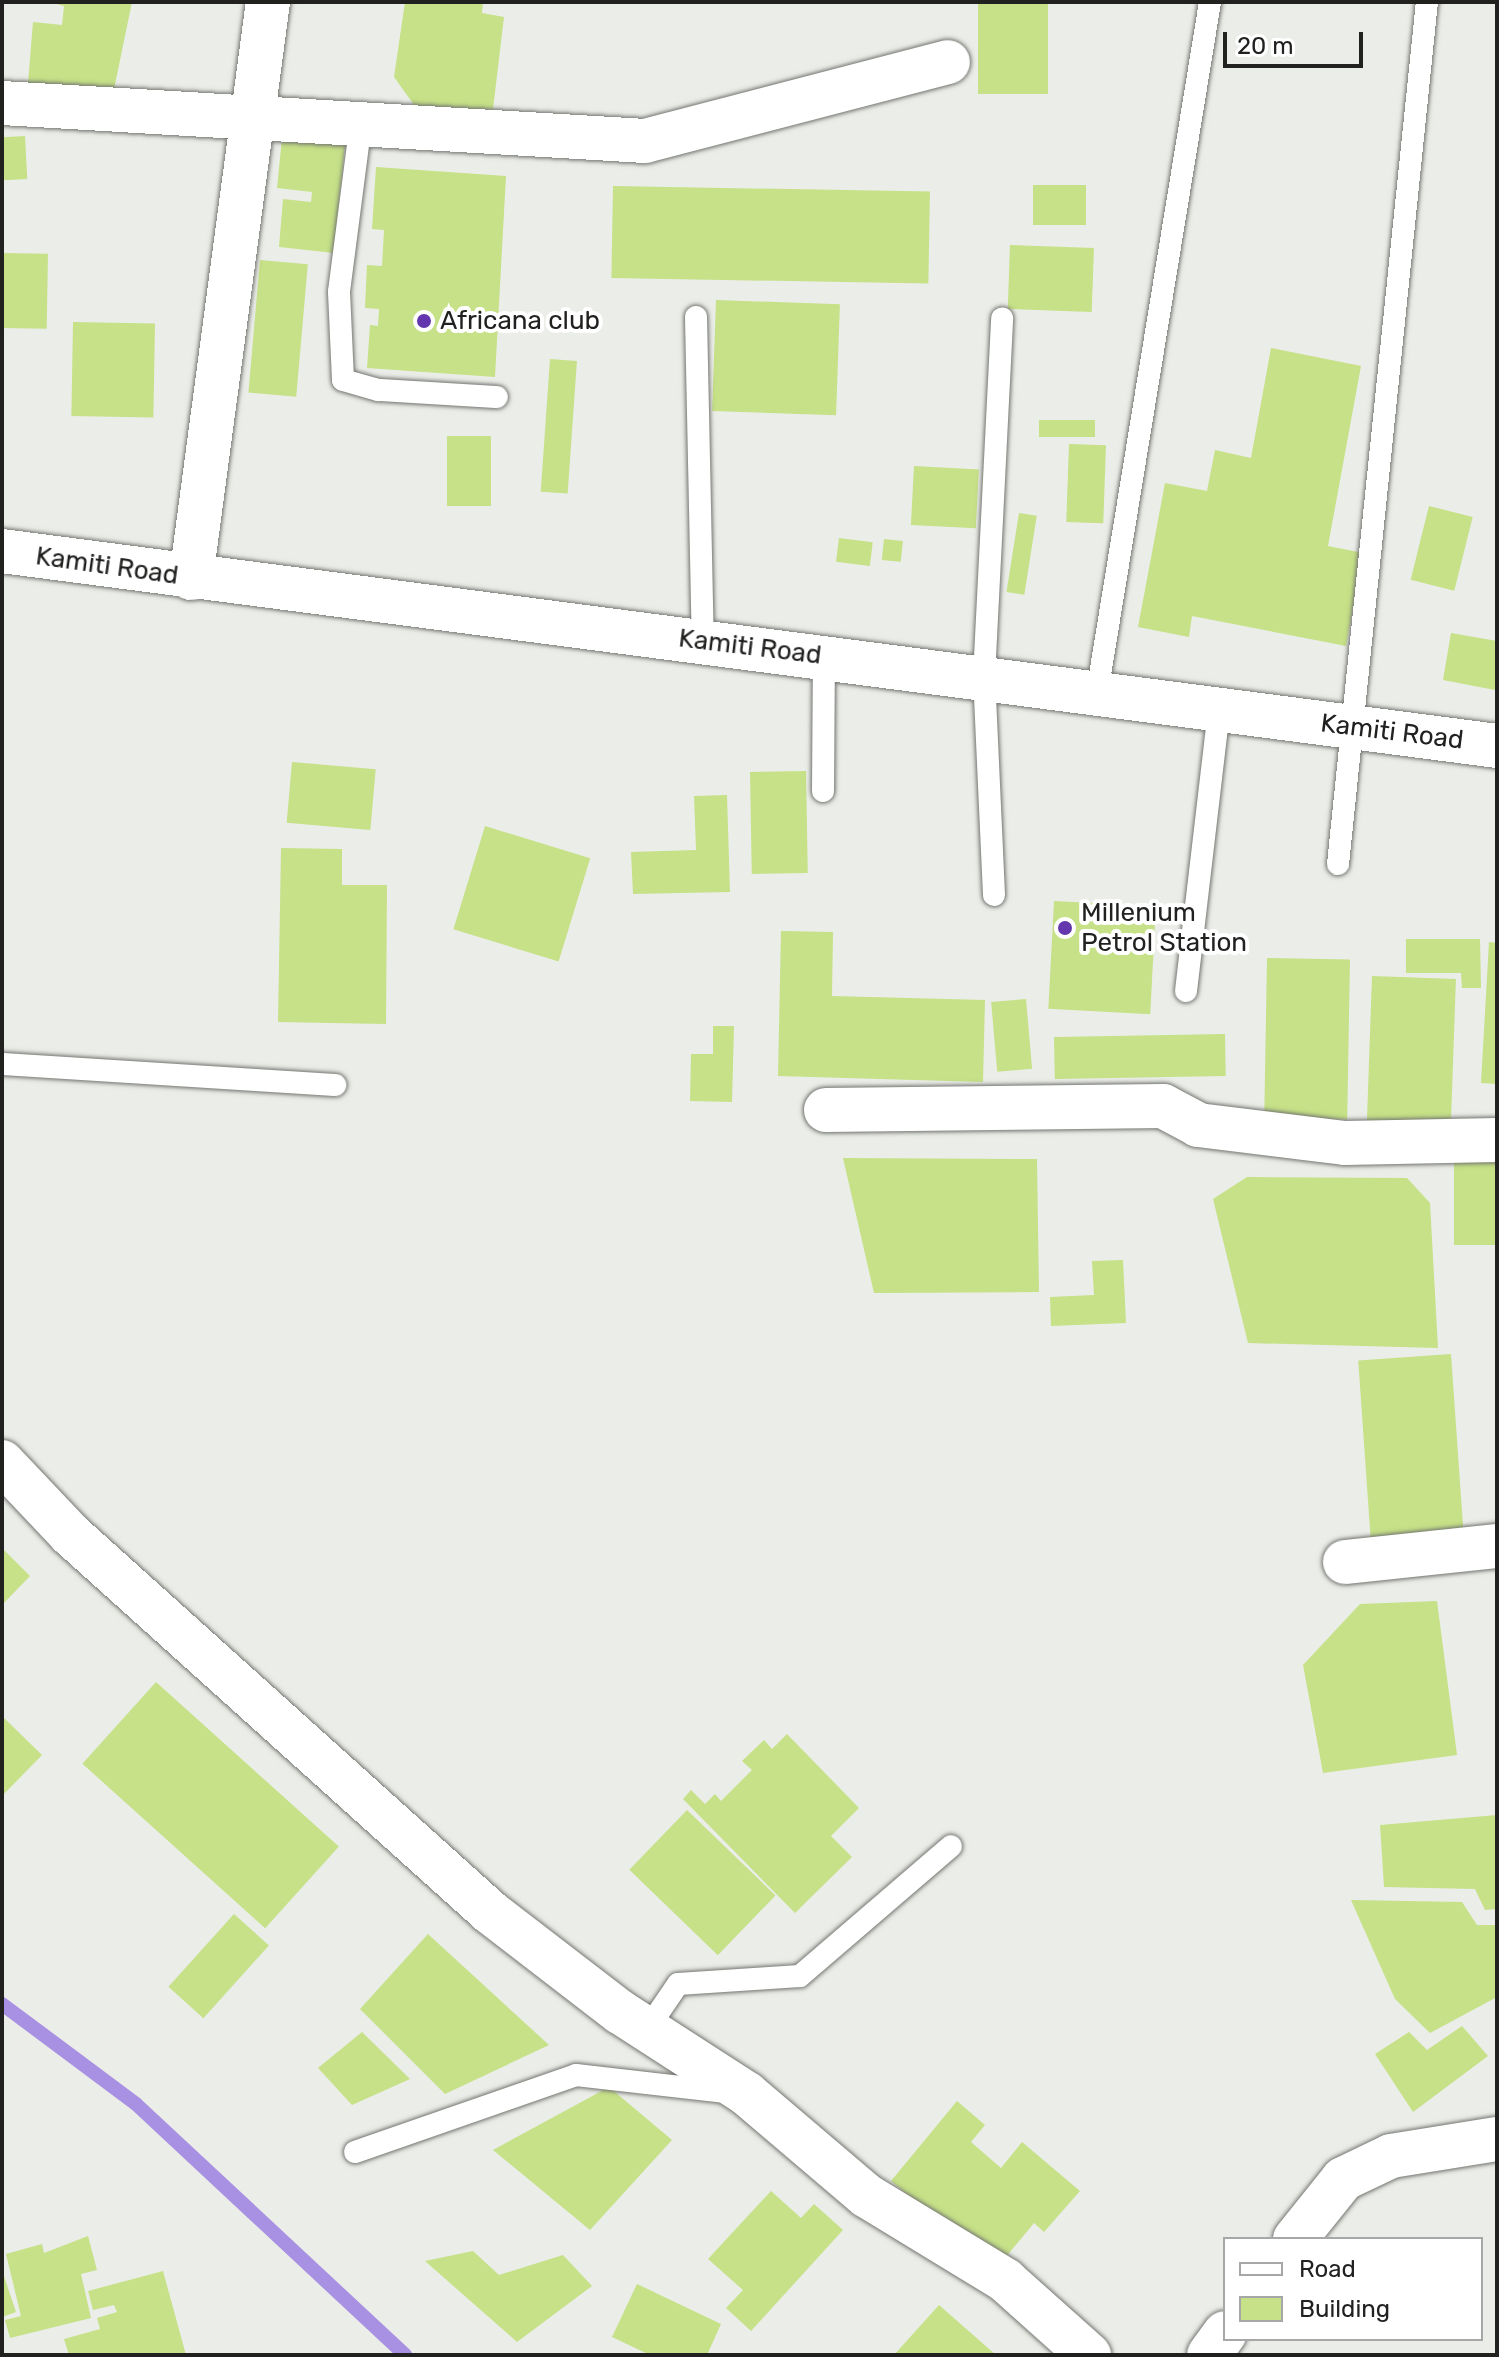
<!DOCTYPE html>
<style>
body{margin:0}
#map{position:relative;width:1499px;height:2357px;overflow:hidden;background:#ebede8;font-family:Rubik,sans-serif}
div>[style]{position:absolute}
.stream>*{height:14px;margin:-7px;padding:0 7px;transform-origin:7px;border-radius:7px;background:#a890e2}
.building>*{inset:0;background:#c6e187;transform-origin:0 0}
.roads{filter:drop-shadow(0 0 2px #747671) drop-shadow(0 0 2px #747671)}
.service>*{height:22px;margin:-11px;padding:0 11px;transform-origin:11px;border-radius:11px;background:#fff}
.minor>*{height:44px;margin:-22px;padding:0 22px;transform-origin:22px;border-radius:22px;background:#fff}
.secondary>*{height:44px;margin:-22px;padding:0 22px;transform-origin:22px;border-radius:22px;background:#fff}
.dots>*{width:22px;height:22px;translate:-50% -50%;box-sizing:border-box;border:4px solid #fff;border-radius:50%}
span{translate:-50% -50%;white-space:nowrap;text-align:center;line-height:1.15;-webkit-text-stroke:8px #fff;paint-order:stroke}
.poi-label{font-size:26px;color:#212220}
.left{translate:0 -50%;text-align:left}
.street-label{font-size:26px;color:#212220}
.frame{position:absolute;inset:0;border:4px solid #212220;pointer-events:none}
.legend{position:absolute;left:1223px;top:2237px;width:260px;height:104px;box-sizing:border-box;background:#fff;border:2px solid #a6a7a6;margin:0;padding:10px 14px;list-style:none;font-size:24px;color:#212220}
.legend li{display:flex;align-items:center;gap:16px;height:40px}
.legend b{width:40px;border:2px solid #a6a7a6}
.scale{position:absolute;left:1223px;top:32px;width:140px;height:36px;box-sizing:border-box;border:4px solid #212220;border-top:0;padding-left:10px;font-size:24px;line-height:28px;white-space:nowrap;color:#212220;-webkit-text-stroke:6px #fff;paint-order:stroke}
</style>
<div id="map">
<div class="stream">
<i style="left:2px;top:2004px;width:167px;rotate:36.7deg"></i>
<i style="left:136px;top:2104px;width:368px;rotate:43deg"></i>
</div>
<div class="building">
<i style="clip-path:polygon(50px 2px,132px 2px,112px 99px,27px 95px,33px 22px,62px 25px,64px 6px)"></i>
<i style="clip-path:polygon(405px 2px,483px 2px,482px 13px,504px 17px,493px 109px,417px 109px,394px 77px)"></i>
<i style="left:978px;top:2px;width:70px;height:92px"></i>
<i style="left:25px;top:136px;width:43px;height:23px;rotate:87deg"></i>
<i style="clip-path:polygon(282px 138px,345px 145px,334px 253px,279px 247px,283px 199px,311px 202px,312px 192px,277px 188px)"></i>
<i style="clip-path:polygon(376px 167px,506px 176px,495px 377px,367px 368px,370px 325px,378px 326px,379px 309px,365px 308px,367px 265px,382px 266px,384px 230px,372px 229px)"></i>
<i style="left:1086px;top:185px;width:40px;height:53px;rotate:90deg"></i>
<i style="left:613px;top:186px;width:317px;height:92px;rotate:1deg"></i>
<i style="left:1010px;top:245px;width:84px;height:64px;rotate:2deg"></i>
<i style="left:2px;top:253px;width:46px;height:75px;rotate:1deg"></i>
<i style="left:260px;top:260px;width:48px;height:133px;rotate:5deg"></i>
<i style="left:716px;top:300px;width:124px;height:111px;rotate:2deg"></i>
<i style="left:73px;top:322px;width:82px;height:94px;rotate:1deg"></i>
<i style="clip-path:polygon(1271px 348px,1361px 366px,1328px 546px,1363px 553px,1346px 646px,1192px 616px,1189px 637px,1138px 627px,1165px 483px,1207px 491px,1215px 450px,1251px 458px)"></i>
<i style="left:550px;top:359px;width:27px;height:133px;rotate:4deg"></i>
<i style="left:1095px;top:420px;width:17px;height:56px;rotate:90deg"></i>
<i style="left:447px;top:436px;width:44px;height:70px"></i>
<i style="left:1069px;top:444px;width:37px;height:78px;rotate:2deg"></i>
<i style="left:914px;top:466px;width:65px;height:59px;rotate:3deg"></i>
<i style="left:1429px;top:506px;width:45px;height:76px;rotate:14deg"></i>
<i style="left:1019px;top:513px;width:18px;height:80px;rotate:9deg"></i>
<i style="left:839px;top:538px;width:34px;height:24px;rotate:7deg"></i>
<i style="left:884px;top:539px;width:19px;height:21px;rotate:6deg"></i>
<i style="clip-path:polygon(1451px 633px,1497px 641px,1495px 690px,1443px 680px)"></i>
<i style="left:292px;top:762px;width:84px;height:61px;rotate:5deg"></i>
<i style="left:806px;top:771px;width:102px;height:56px;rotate:89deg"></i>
<i style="clip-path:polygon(727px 795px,730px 892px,633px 894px,631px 852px,696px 850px,694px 796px)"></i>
<i style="left:485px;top:826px;width:110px;height:108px;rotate:17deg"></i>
<i style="clip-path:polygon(281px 848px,342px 849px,342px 885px,387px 885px,386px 1024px,278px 1022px)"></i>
<i style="left:1054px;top:901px;width:102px;height:108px;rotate:3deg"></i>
<i style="clip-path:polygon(781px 931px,833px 932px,832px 996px,985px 1000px,983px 1082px,778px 1076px)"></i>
<i style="clip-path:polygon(1406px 939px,1480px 939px,1481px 988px,1462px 988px,1461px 973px,1406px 973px)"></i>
<i style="clip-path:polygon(1489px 942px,1497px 943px,1497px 1084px,1481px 1083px)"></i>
<i style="left:1267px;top:958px;width:83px;height:160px;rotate:1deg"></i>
<i style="left:1372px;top:976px;width:84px;height:154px;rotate:2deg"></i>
<i style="left:1026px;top:999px;width:70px;height:35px;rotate:85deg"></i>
<i style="clip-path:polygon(713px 1026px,734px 1026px,732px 1102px,690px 1101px,691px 1054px,713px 1054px)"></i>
<i style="left:1225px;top:1034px;width:42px;height:171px;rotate:89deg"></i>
<i style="left:1497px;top:1147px;width:98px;height:43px;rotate:90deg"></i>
<i style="clip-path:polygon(843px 1158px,1037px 1159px,1039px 1292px,874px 1293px)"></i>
<i style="clip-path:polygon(1247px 1177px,1407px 1178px,1430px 1203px,1438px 1348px,1248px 1343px,1213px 1199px)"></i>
<i style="clip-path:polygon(1123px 1260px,1126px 1323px,1051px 1326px,1050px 1297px,1094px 1295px,1092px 1261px)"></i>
<i style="left:1451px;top:1354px;width:182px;height:93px;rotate:86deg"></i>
<i style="clip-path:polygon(2px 1548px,30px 1576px,2px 1605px)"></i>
<i style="clip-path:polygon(1437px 1601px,1457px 1755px,1323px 1773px,1303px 1665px,1360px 1604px)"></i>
<i style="left:156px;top:1682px;width:246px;height:110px;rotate:42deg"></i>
<i style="clip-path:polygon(2px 1716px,42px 1755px,2px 1796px)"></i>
<i style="clip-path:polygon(787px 1734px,859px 1808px,831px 1836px,852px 1857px,795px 1913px,683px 1799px,691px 1790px,705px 1804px,715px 1794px,721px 1801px,752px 1770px,742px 1761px,764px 1740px,772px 1749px)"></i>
<i style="left:687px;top:1810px;width:123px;height:83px;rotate:44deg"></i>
<i style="clip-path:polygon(1497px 1815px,1497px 1909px,1485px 1910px,1475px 1889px,1384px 1887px,1380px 1825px)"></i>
<i style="clip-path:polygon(1351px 1900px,1462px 1902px,1477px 1925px,1497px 1925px,1497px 1997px,1430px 2033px,1395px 1999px)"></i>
<i style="left:234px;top:1914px;width:47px;height:98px;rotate:42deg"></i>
<i style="clip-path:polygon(428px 1934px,549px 2045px,445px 2094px,360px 2009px)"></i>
<i style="clip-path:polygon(1462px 2026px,1488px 2056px,1413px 2112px,1375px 2054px,1409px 2032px,1427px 2050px)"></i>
<i style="clip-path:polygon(362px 2032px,410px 2079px,352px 2105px,318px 2068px)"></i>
<i style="clip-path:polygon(609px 2087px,672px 2140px,590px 2230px,493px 2150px)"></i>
<i style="clip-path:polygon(957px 2101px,985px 2125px,971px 2142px,1001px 2168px,1022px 2142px,1080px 2191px,1044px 2232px,1034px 2223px,996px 2269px,891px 2181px)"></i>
<i style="clip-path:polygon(771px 2191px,801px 2218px,814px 2204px,843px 2230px,751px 2331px,726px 2308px,743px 2290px,708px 2259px)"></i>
<i style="clip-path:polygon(88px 2236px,97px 2270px,81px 2274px,91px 2318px,10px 2338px,5px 2320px,21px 2316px,6px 2254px,42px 2244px,44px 2253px)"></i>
<i style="clip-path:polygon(473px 2251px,499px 2275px,563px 2255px,592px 2286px,517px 2342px,425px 2261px)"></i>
<i style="clip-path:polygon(2px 2270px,16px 2312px,2px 2317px)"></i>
<i style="clip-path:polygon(163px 2271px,186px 2355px,69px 2355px,64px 2339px,100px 2329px,97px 2318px,117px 2312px,114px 2305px,93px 2310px,88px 2291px)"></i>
<i style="clip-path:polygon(637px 2284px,721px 2324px,707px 2355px,650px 2355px,612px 2337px)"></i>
<i style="clip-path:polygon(939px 2305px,996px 2355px,894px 2355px)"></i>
</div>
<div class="roads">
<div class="service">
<i style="left:361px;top:122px;width:171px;rotate:97.4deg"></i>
<i style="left:339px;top:292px;width:88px;rotate:87.4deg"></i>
<i style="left:343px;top:380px;width:37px;rotate:16deg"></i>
<i style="left:379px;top:390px;width:118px;rotate:3.4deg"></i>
<i style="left:696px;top:317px;width:325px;rotate:88.8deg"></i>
<i style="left:1097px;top:693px;width:700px;rotate:-80.71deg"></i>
<i style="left:823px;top:791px;width:134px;rotate:-89.6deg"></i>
<i style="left:1338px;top:864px;width:867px;rotate:-84.11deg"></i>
<i style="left:994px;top:895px;width:218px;rotate:-92.6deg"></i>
<i style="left:984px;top:677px;width:359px;rotate:-87.1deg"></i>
<i style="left:1186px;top:991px;width:284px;rotate:-83.3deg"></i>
<i style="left:2px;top:1064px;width:334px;rotate:3.6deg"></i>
<i style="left:648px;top:2028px;width:53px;rotate:-55.7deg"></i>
<i style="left:678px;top:1984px;width:122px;rotate:-3.8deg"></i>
<i style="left:800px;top:1976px;width:199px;rotate:-40.7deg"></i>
<i style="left:355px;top:2152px;width:234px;rotate:-19.2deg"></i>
<i style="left:576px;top:2075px;width:151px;rotate:6.5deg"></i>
</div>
<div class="minor">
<i style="left:2px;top:103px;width:644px;rotate:3.38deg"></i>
<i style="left:645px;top:141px;width:313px;rotate:-14.6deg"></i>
<i style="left:191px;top:578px;width:581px;rotate:-82.39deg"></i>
<i style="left:826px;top:1110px;width:337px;rotate:-0.7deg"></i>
<i style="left:1163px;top:1106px;width:40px;rotate:28deg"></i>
<i style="left:1198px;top:1125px;width:148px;rotate:7deg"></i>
<i style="left:1345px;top:1143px;width:152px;rotate:-1.1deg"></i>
<i style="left:2px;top:1462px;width:99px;rotate:46.6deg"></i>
<i style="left:70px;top:1534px;width:565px;rotate:41.99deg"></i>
<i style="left:490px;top:1912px;width:164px;rotate:37.6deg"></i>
<i style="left:620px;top:2012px;width:151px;rotate:32.8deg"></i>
<i style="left:747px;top:2094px;width:157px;rotate:40.4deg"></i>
<i style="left:867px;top:2196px;width:162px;rotate:31.3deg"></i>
<i style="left:1005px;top:2280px;width:113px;rotate:41.8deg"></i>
<i style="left:1345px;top:1562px;width:153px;rotate:-6deg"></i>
<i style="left:1295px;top:2239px;width:77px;rotate:-51.3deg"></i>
<i style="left:1343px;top:2179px;width:53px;rotate:-25.6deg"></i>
<i style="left:1391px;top:2156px;width:107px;rotate:-9.1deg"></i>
<i style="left:1209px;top:2355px;width:27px;rotate:-54deg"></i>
</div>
<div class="secondary">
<i style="left:2px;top:551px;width:1508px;rotate:7.43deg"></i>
</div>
</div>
<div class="dots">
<i style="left:424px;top:321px;background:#6436ad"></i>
<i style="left:1065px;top:928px;background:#6436ad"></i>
</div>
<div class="poi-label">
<span class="left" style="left:440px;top:321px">Africana club</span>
<span class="left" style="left:1081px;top:928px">Millenium<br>Petrol Station</span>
</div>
<div class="street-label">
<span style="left:107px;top:566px;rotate:8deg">Kamiti Road</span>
<span style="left:750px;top:647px;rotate:7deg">Kamiti Road</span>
<span style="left:1392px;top:732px;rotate:7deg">Kamiti Road</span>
</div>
<div class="frame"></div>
<ul class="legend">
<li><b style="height:10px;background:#fff"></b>Road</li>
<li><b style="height:22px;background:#c6e187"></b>Building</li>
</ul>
<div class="scale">20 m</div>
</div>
